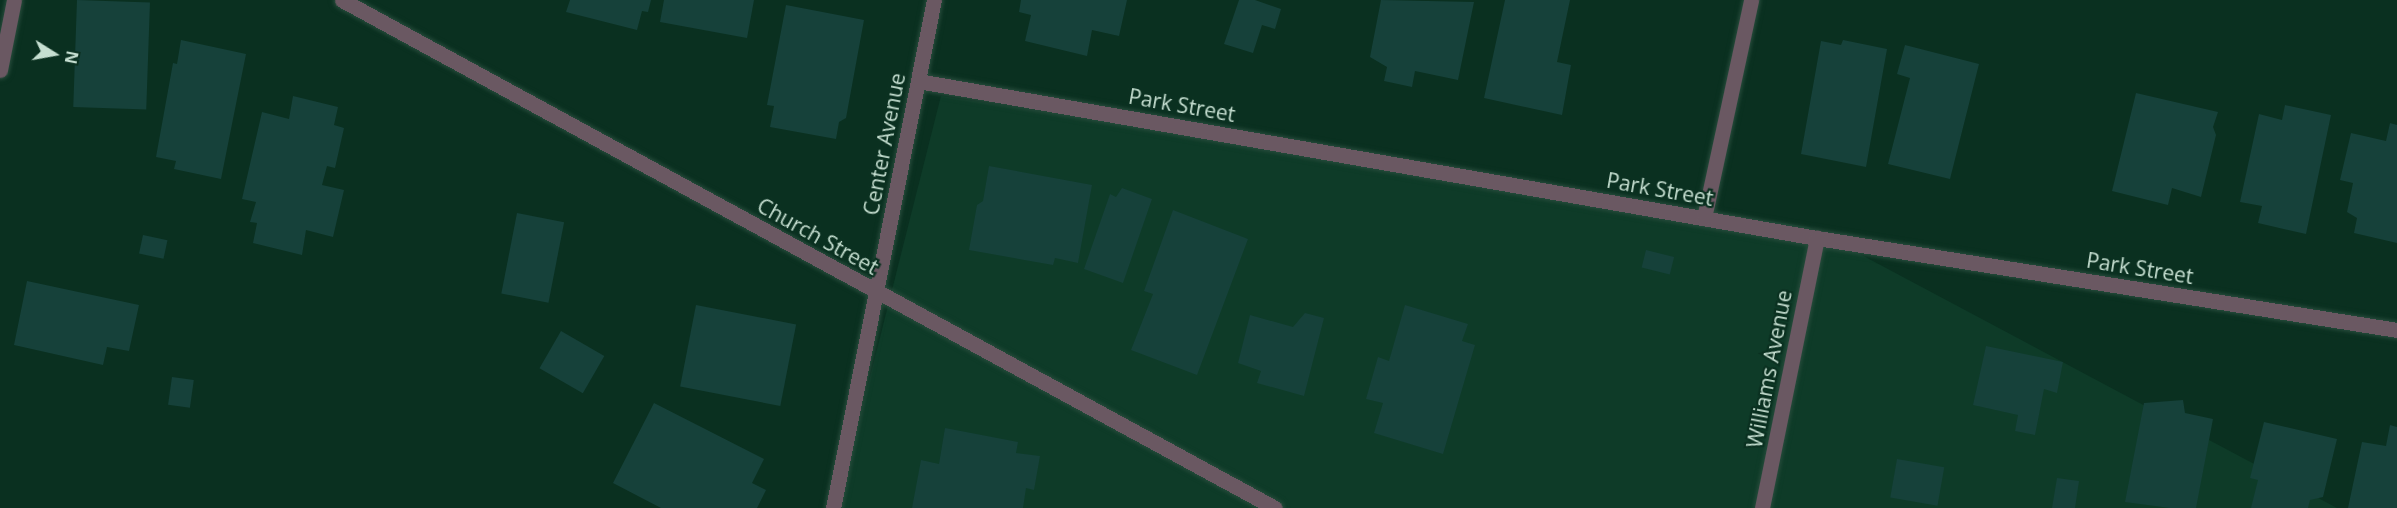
<!DOCTYPE html>
<style>
body{margin:0}
#map{position:relative;width:2397px;height:508px;overflow:hidden;background:#0a3020;font-family:"Open Sans",sans-serif}
div>[style]{position:absolute}
.built>*{inset:0;background:#0e3b28}
.building>*{inset:0;background:#16413a;transform-origin:0 0}
.roads{filter:drop-shadow(0 0 2px #284c3c) drop-shadow(0 0 2px #284c3c)}
.minor>*{height:15px;margin:-7.5px;padding:0 7.5px;transform-origin:7.5px;border-radius:7.5px;background:#6a5862}
span{translate:-50% -50%;white-space:nowrap;text-align:center;line-height:1.15;-webkit-text-stroke:4.5px #0a3020;paint-order:stroke}
.street-label{font-size:21px;color:#c6dfd1}
.north{position:absolute;left:24px;top:24px;width:60px;height:60px;-webkit-text-stroke:4px #0a3020;paint-order:stroke;rotate:101deg;font-size:16px;font-weight:700;line-height:24px;text-align:center;color:#c6dfd1}
.north::after{content:'';display:block;margin:auto;width:21px;height:27px;background:#c6dfd1;clip-path:polygon(50% 0,100% 100%,50% 72%,0 100%)}
</style>
<div id="map">
<div class="built">
<i style="clip-path:polygon(941px 96px,1809px 227px,2337px 508px,837px 508px)"></i>
</div>
<div class="building">
<i style="left:77px;top:0;width:73px;height:107px;rotate:2deg"></i>
<i style="clip-path:polygon(570px 0,651px 0,648px 12px,642px 11px,637px 30px,566px 12px)"></i>
<i style="clip-path:polygon(664px 0,754px 0,747px 38px,660px 22px)"></i>
<i style="clip-path:polygon(1021px 0,1127px 0,1119px 36px,1092px 30px,1087px 56px,1025px 41px,1031px 15px,1019px 12px)"></i>
<i style="clip-path:polygon(1239px 0,1255px 0,1281px 9px,1275px 29px,1262px 25px,1253px 53px,1224px 44px)"></i>
<i style="clip-path:polygon(1381px 0,1474px 2px,1458px 80px,1415px 71px,1412px 87px,1384px 81px,1387px 67px,1370px 57px)"></i>
<i style="clip-path:polygon(1505px 0,1570px 0,1557px 62px,1571px 65px,1562px 115px,1484px 98px)"></i>
<i style="clip-path:polygon(786px 5px,864px 20px,846px 118px,839px 122px,836px 139px,770px 127px,774px 106px,767px 105px)"></i>
<i style="clip-path:polygon(181px 40px,246px 54px,221px 179px,174px 169px,176px 161px,156px 157px,173px 63px,177px 64px)"></i>
<i style="clip-path:polygon(1843px 40px,1887px 49px,1866px 167px,1801px 154px,1821px 41px,1841px 45px)"></i>
<i style="clip-path:polygon(1905px 45px,1979px 64px,1950px 179px,1888px 164px,1910px 78px,1897px 74px)"></i>
<i style="clip-path:polygon(2136px 93px,2218px 112px,2213px 127px,2216px 135px,2201px 197px,2172px 188px,2168px 205px,2112px 191px)"></i>
<i style="clip-path:polygon(293px 96px,338px 107px,334px 125px,344px 128px,335px 168px,327px 166px,322px 185px,344px 190px,333px 237px,306px 230px,302px 255px,253px 243px,257px 223px,250px 222px,256px 202px,242px 199px,262px 112px,289px 119px)"></i>
<i style="clip-path:polygon(2285px 105px,2331px 115px,2306px 234px,2258px 223px,2262px 206px,2240px 202px,2259px 114px,2282px 120px)"></i>
<i style="clip-path:polygon(2390px 123px,2397px 125px,2397px 243px,2354px 233px,2357px 218px,2347px 212px,2353px 183px,2340px 180px,2351px 133px,2386px 141px)"></i>
<i style="clip-path:polygon(989px 166px,1092px 185px,1078px 263px,1055px 258px,1053px 265px,969px 250px,977px 205px,983px 201px)"></i>
<i style="clip-path:polygon(1122px 188px,1152px 199px,1123px 283px,1084px 269px,1110px 194px,1116px 197px)"></i>
<i style="clip-path:polygon(1173px 210px,1248px 239px,1197px 375px,1131px 350px,1153px 294px,1144px 291px)"></i>
<i style="left:517px;top:213px;width:48px;height:82px;rotate:11deg"></i>
<i style="left:143px;top:235px;width:25px;height:19px;rotate:12deg"></i>
<i style="left:1646px;top:250px;width:29px;height:18px;rotate:14deg"></i>
<i style="clip-path:polygon(27px 281px,139px 305px,129px 351px,107px 347px,103px 365px,14px 345px)"></i>
<i style="left:696px;top:305px;width:102px;height:83px;rotate:11deg"></i>
<i style="clip-path:polygon(1405px 305px,1468px 324px,1462px 341px,1475px 345px,1443px 454px,1374px 433px,1383px 403px,1366px 399px,1378px 357px,1389px 361px)"></i>
<i style="clip-path:polygon(1305px 313px,1324px 318px,1304px 396px,1257px 383px,1261px 371px,1238px 363px,1250px 315px,1293px 327px)"></i>
<i style="left:561px;top:331px;width:50px;height:43px;rotate:30deg"></i>
<i style="clip-path:polygon(1986px 346px,2063px 362px,2057px 393px,2044px 389px,2035px 435px,2015px 431px,2018px 415px,1973px 405px)"></i>
<i style="left:172px;top:377px;width:22px;height:28px;rotate:8deg"></i>
<i style="clip-path:polygon(2183px 400px,2185px 413px,2213px 419px,2196px 508px,2170px 508px,2125px 502px,2144px 403px)"></i>
<i style="clip-path:polygon(654px 403px,764px 459px,752px 483px,766px 490px,757px 508px,661px 508px,613px 483px)"></i>
<i style="clip-path:polygon(2264px 422px,2337px 439px,2323px 497px,2310px 500px,2308px 508px,2251px 508px,2258px 480px,2250px 478px)"></i>
<i style="clip-path:polygon(2390px 425px,2397px 427px,2397px 508px,2348px 508px,2362px 442px,2386px 446px)"></i>
<i style="clip-path:polygon(945px 428px,1018px 442px,1016px 453px,1040px 456px,1034px 490px,1026px 488px,1023px 508px,912px 508px,921px 460px,939px 464px)"></i>
<i style="left:1897px;top:459px;width:48px;height:39px;rotate:10deg"></i>
<i style="clip-path:polygon(2057px 478px,2079px 481px,2075px 508px,2052px 508px)"></i>
</div>
<div class="roads">
<div class="minor">
<i style="left:342px;top:0;width:1062px;rotate:28.57deg"></i>
<i style="left:0;top:70px;width:71px;rotate:-78.7deg"></i>
<i style="left:918px;top:81px;width:913px;rotate:9.91deg"></i>
<i style="left:1817px;top:238px;width:587px;rotate:9.01deg"></i>
<i style="left:1704px;top:218px;width:223px;rotate:-77.8deg"></i>
<i style="left:833px;top:508px;width:518px;rotate:-78.76deg"></i>
<i style="left:1762px;top:508px;width:276px;rotate:-78.5deg"></i>
</div>
</div>
<div class="street-label">
<span style="left:1182px;top:105px;rotate:10deg">Park Street</span>
<span style="left:884px;top:144px;rotate:-79deg">Center Avenue</span>
<span style="left:1660px;top:189px;rotate:10deg">Park Street</span>
<span style="left:818px;top:236px;rotate:29deg">Church Street</span>
<span style="left:2140px;top:268px;rotate:9deg">Park Street</span>
<span style="left:1769px;top:369px;rotate:-79deg">Williams Avenue</span>
</div>
<div class="north">N</div>
</div>
